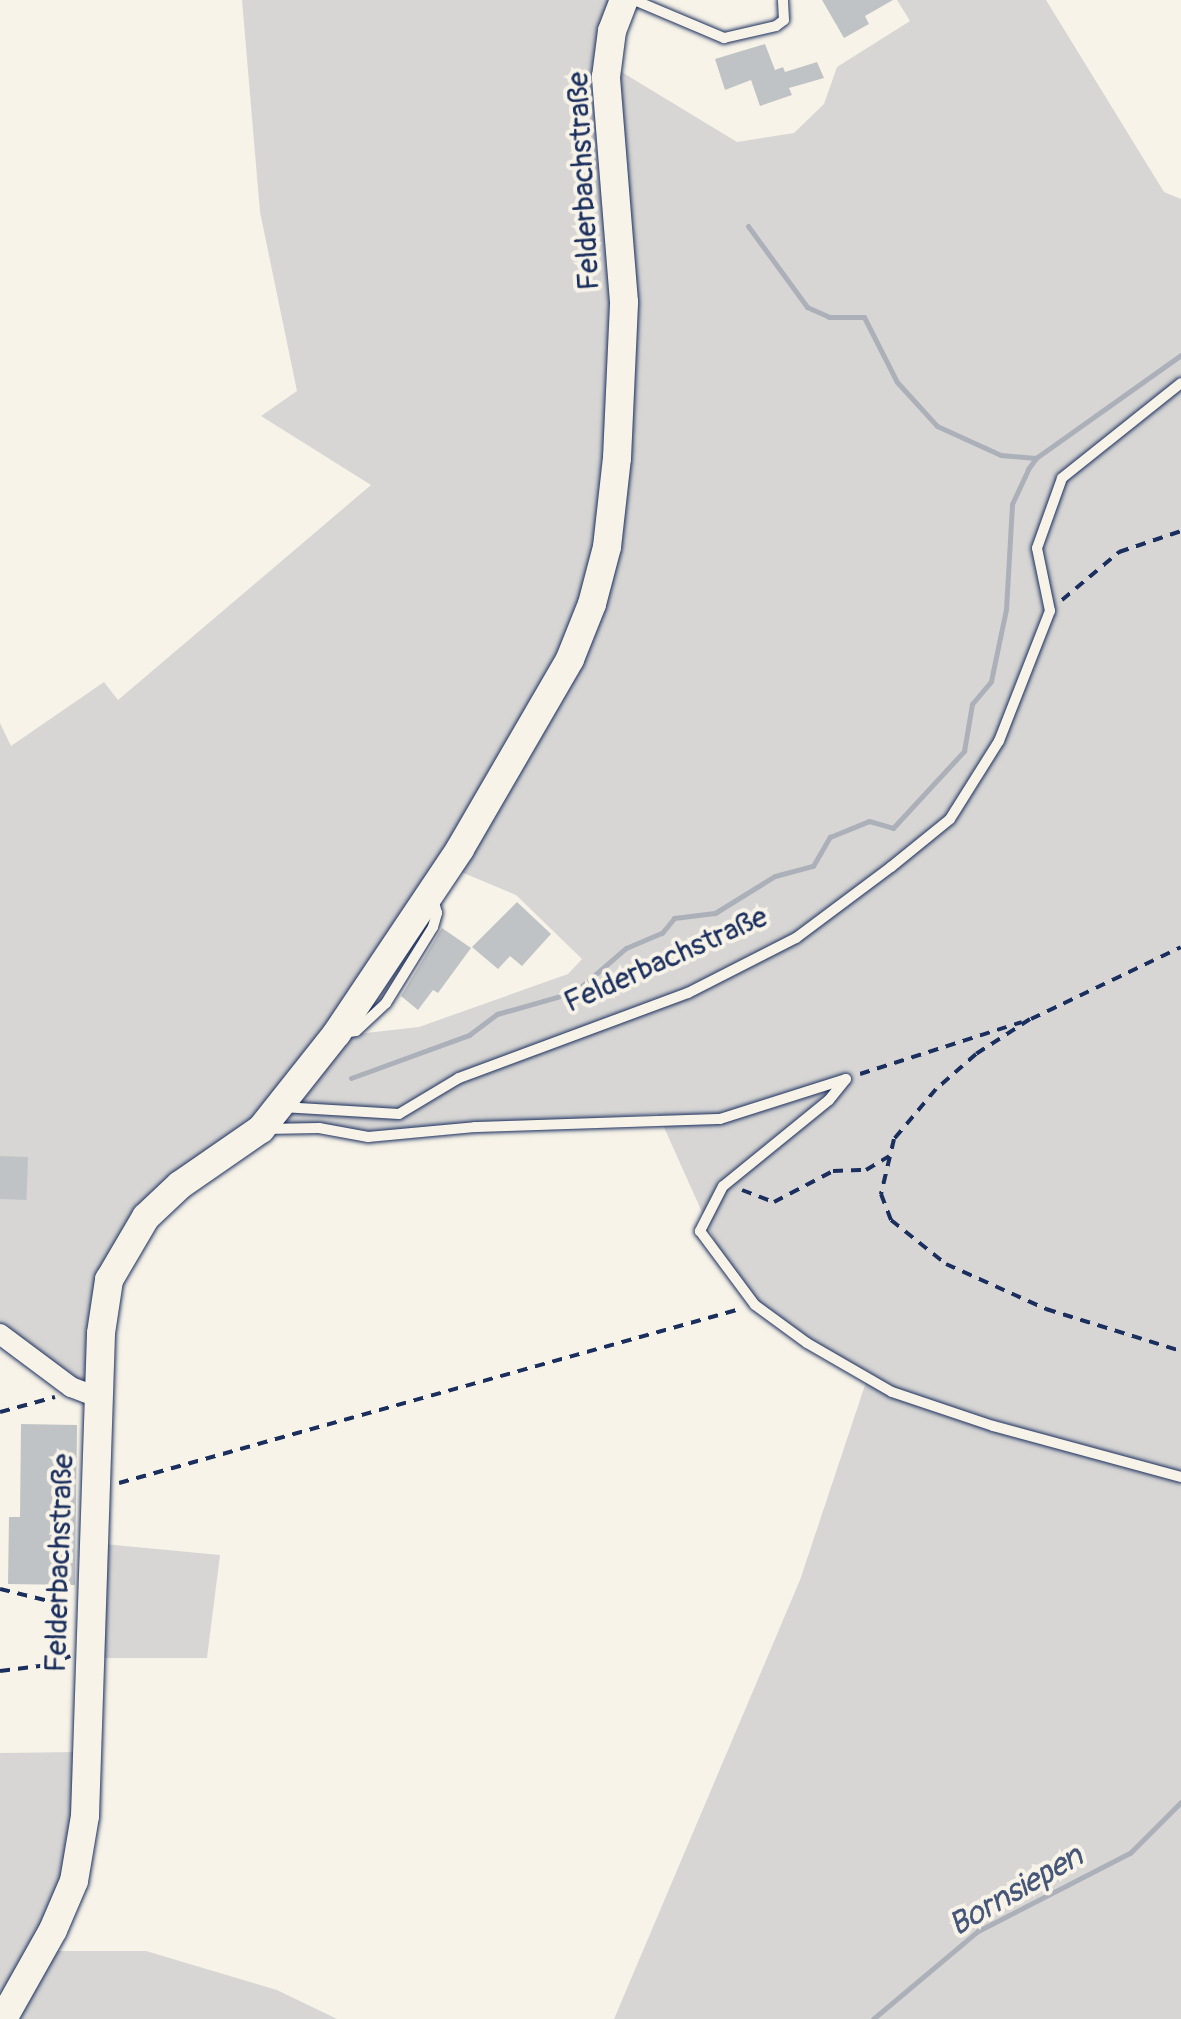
<!DOCTYPE html>
<meta charset="utf-8">
<style>
body{margin:0}
#map{position:relative;width:1181px;height:2019px;overflow:hidden;background:#f7f3e8;font-family:Pangolin,sans-serif}
div>[style]{position:absolute}
.green>*{inset:0;background:#d7d6d4}
.stream>*{height:5px;margin:-2.5px;padding:0 2.5px;transform-origin:2.5px;border-radius:2.5px;background:#acb0b9}
.building>*{inset:0;background:#c0c3c5;transform-origin:0 0}
.path>*{height:4px;margin-top:-2px;transform-origin:0;background:repeating-linear-gradient(90deg,#1b2f5e 0 10px,transparent 0 18px)}
.roads{filter:drop-shadow(0 0 2px #1b2f5e) drop-shadow(0 0 2px #1b2f5e)}
.lane>*{height:10px;margin:-5px;padding:0 5px;transform-origin:5px;border-radius:5px;background:#f7f3e8}
.street>*{height:20px;margin:-10px;padding:0 10px;transform-origin:10px;border-radius:10px;background:#f7f3e8}
.secondary>*{height:28px;margin:-14px;padding:0 14px;transform-origin:14px;border-radius:14px;background:#f7f3e8}
span{translate:-50% -50%;white-space:nowrap;text-align:center;line-height:1.15;-webkit-text-stroke:8px #f7f3e8;paint-order:stroke}
.street-label{font-size:30px;color:#1b2f5e}
.water-label{font-size:32px;color:#465679;font-style:italic}
</style>
<div id="map">
<div class="green">
<i style="clip-path:polygon(242px 0,615px 0,610px 437px,589px 584px,564px 651px,460px 835px,262px 1118px,152px 1200px,122px 1231px,101px 1279px,92px 1375px,80px 1382px,0 1327px,0 723px,11px 746px,104px 682px,118px 700px,371px 485px,261px 416px,297px 391px,260px 212px)"></i>
<i style="clip-path:polygon(897px 0,1046px 0,1164px 192px,1181px 199px,1181px 1472px,927px 1402px,886px 1384px,797px 1331px,759px 1302px,719px 1250px,658px 1114px,371px 1132px,282px 1123px,348px 1035px,419px 1027px,568px 974px,582px 959px,516px 895px,454px 869px,601px 604px,632px 246px,615px 68px,737px 142px,794px 133px,824px 104px,837px 67px,910px 21px)"></i>
<i style="clip-path:polygon(866px 1382px,990px 1429px,1181px 1481px,1181px 2019px,614px 2019px,800px 1580px)"></i>
<i style="clip-path:polygon(104px 1544px,220px 1555px,207px 1658px,97px 1658px)"></i>
<i style="clip-path:polygon(78px 1752px,78px 1820px,49px 1951px,146px 1951px,277px 1990px,337px 2019px,0 2019px,0 1753px)"></i>
</div>
<div class="stream">
<i style="left:748px;top:226px;width:100px;rotate:53.9deg"></i>
<i style="left:807px;top:307px;width:24px;rotate:24deg"></i>
<i style="left:829px;top:317px;width:35px"></i>
<i style="left:864px;top:317px;width:73px;rotate:63.1deg"></i>
<i style="left:897px;top:382px;width:59px;rotate:47.7deg"></i>
<i style="left:937px;top:426px;width:70px;rotate:24.4deg"></i>
<i style="left:1001px;top:455px;width:35px;rotate:5deg"></i>
<i style="left:351px;top:1078px;width:126px;rotate:-20deg"></i>
<i style="left:469px;top:1035px;width:35px;rotate:-37deg"></i>
<i style="left:497px;top:1014px;width:81px;rotate:-15.8deg"></i>
<i style="left:575px;top:992px;width:67px;rotate:-40.8deg"></i>
<i style="left:626px;top:948px;width:39px;rotate:-23deg"></i>
<i style="left:662px;top:933px;width:19px;rotate:-51deg"></i>
<i style="left:674px;top:918px;width:41px;rotate:-7deg"></i>
<i style="left:715px;top:913px;width:70px;rotate:-31.7deg"></i>
<i style="left:775px;top:876px;width:39px;rotate:-15deg"></i>
<i style="left:813px;top:866px;width:34px;rotate:-60deg"></i>
<i style="left:830px;top:837px;width:42px;rotate:-22.3deg"></i>
<i style="left:869px;top:821px;width:25px;rotate:16deg"></i>
<i style="left:893px;top:828px;width:105px;rotate:-47.3deg"></i>
<i style="left:964px;top:751px;width:48px;rotate:-80.3deg"></i>
<i style="left:972px;top:704px;width:30px;rotate:-50deg"></i>
<i style="left:991px;top:681px;width:74px;rotate:-78.2deg"></i>
<i style="left:1006px;top:609px;width:105px;rotate:-86.7deg"></i>
<i style="left:1012px;top:504px;width:38px;rotate:-65deg"></i>
<i style="left:1028px;top:469px;width:14px;rotate:-54deg"></i>
<i style="left:1036px;top:458px;width:178px;rotate:-35.4deg"></i>
<i style="left:873px;top:2019px;width:137px;rotate:-40deg"></i>
<i style="left:978px;top:1931px;width:171px;rotate:-27.2deg"></i>
<i style="left:1130px;top:1853px;width:72px;rotate:-45deg"></i>
</div>
<div class="building">
<i style="clip-path:polygon(822px 0,893px 0,865px 16px,869px 24px,844px 38px)"></i>
<i style="clip-path:polygon(765px 44px,775px 70px,783px 67px,785px 72px,817px 62px,824px 78px,789px 88px,792px 95px,760px 106px,751px 80px,725px 90px,715px 59px)"></i>
<i style="clip-path:polygon(517px 902px,551px 934px,522px 966px,510px 956px,498px 969px,472px 947px)"></i>
<i style="clip-path:polygon(442px 928px,471px 948px,438px 993px,433px 990px,418px 1010px,401px 996px)"></i>
<i style="left:0;top:1156px;width:28px;height:43px;rotate:2deg"></i>
<i style="clip-path:polygon(21px 1424px,77px 1425px,75px 1585px,8px 1584px,9px 1517px,20px 1517px)"></i>
</div>
<div class="path">
<i style="left:1062px;top:600px;width:75px;rotate:-40.1deg"></i>
<i style="left:1119px;top:552px;width:65px;rotate:-18.7deg"></i>
<i style="left:1030px;top:1019px;width:64px;rotate:147.1deg"></i>
<i style="left:976px;top:1054px;width:53px;rotate:138.8deg"></i>
<i style="left:936px;top:1089px;width:65px;rotate:130deg"></i>
<i style="left:894px;top:1139px;width:57px;rotate:103.3deg"></i>
<i style="left:881px;top:1194px;width:28px;rotate:69deg"></i>
<i style="left:891px;top:1220px;width:70px;rotate:38.7deg"></i>
<i style="left:946px;top:1264px;width:110px;rotate:24.2deg"></i>
<i style="left:1046px;top:1309px;width:141px;rotate:17.3deg"></i>
<i style="left:1031px;top:1019px;width:166px;rotate:-25.6deg"></i>
<i style="left:860px;top:1074px;width:170px;rotate:-17.8deg"></i>
<i style="left:742px;top:1190px;width:34px;rotate:21deg"></i>
<i style="left:774px;top:1202px;width:67px;rotate:-27.7deg"></i>
<i style="left:833px;top:1171px;width:33px;rotate:-2deg"></i>
<i style="left:866px;top:1170px;width:27px;rotate:-31deg"></i>
<i style="left:0;top:1412px;width:57px;rotate:-15.3deg"></i>
<i style="left:119px;top:1483px;width:645px;rotate:-15.65deg"></i>
<i style="left:0;top:1589px;width:71px;rotate:13.8deg"></i>
<i style="left:0;top:1671px;width:48px;rotate:-7.1deg"></i>
<i style="left:48px;top:1665px;width:24px;rotate:-22deg"></i>
</div>
<div class="roads">
<div class="lane">
<i style="left:634px;top:0;width:98px;rotate:22.9deg"></i>
<i style="left:724px;top:38px;width:53px;rotate:-13deg"></i>
<i style="left:776px;top:26px;width:10px;rotate:-37deg"></i>
<i style="left:784px;top:20px;width:20px;rotate:-93deg"></i>
<i style="left:343px;top:1033px;width:13px;rotate:-9deg"></i>
<i style="left:356px;top:1031px;width:41px;rotate:-43deg"></i>
<i style="left:386px;top:1003px;width:89px;rotate:-58.3deg"></i>
<i style="left:433px;top:927px;width:15px;rotate:-74deg"></i>
<i style="left:437px;top:913px;width:15px;rotate:-106deg"></i>
<i style="left:282px;top:1107px;width:117px;rotate:3.4deg"></i>
<i style="left:399px;top:1114px;width:70px;rotate:-31deg"></i>
<i style="left:459px;top:1078px;width:244px;rotate:-20.4deg"></i>
<i style="left:688px;top:993px;width:121px;rotate:-27deg"></i>
<i style="left:796px;top:938px;width:119px;rotate:-36.8deg"></i>
<i style="left:891px;top:867px;width:76px;rotate:-39.1deg"></i>
<i style="left:950px;top:819px;width:92px;rotate:-57.9deg"></i>
<i style="left:999px;top:741px;width:140px;rotate:-68.6deg"></i>
<i style="left:1050px;top:611px;width:64px;rotate:-101.7deg"></i>
<i style="left:1037px;top:548px;width:74px;rotate:-70.3deg"></i>
<i style="left:1062px;top:478px;width:152px;rotate:-38.6deg"></i>
<i style="left:265px;top:1129px;width:54px;rotate:-1.1deg"></i>
<i style="left:319px;top:1128px;width:50px;rotate:10.4deg"></i>
<i style="left:368px;top:1137px;width:107px;rotate:-5.3deg"></i>
<i style="left:475px;top:1127px;width:245px;rotate:-1.9deg"></i>
<i style="left:720px;top:1119px;width:132px;rotate:-17.6deg"></i>
<i style="left:846px;top:1079px;width:27px;rotate:129deg"></i>
<i style="left:829px;top:1100px;width:136px;rotate:140.9deg"></i>
<i style="left:723px;top:1186px;width:51px;rotate:117.1deg"></i>
<i style="left:700px;top:1231px;width:92px;rotate:53.4deg"></i>
<i style="left:755px;top:1305px;width:64px;rotate:36.2deg"></i>
<i style="left:807px;top:1343px;width:98px;rotate:30deg"></i>
<i style="left:892px;top:1392px;width:107px;rotate:18.6deg"></i>
<i style="left:993px;top:1426px;width:195px;rotate:15.2deg"></i>
</div>
<div class="street">
<i style="left:0;top:1334px;width:89px;rotate:36.7deg"></i>
<i style="left:71px;top:1387px;width:30px;rotate:21deg"></i>
</div>
<div class="secondary">
<i style="left:3px;top:2019px;width:102px;rotate:-60.7deg"></i>
<i style="left:53px;top:1930px;width:53px;rotate:-66.8deg"></i>
<i style="left:74px;top:1881px;width:66px;rotate:-80.4deg"></i>
<i style="left:85px;top:1816px;width:483px;rotate:-88.1deg"></i>
<i style="left:101px;top:1333px;width:54px;rotate:-81.4deg"></i>
<i style="left:109px;top:1280px;width:73px;rotate:-59.6deg"></i>
<i style="left:146px;top:1217px;width:47px;rotate:-43.3deg"></i>
<i style="left:180px;top:1185px;width:98px;rotate:-34.7deg"></i>
<i style="left:261px;top:1129px;width:122px;rotate:-51.6deg"></i>
<i style="left:337px;top:1033px;width:221px;rotate:-56.2deg"></i>
<i style="left:460px;top:849px;width:220px;rotate:-59.9deg"></i>
<i style="left:570px;top:659px;width:59px;rotate:-68.2deg"></i>
<i style="left:592px;top:604px;width:59px;rotate:-75.3deg"></i>
<i style="left:607px;top:547px;width:90px;rotate:-83.6deg"></i>
<i style="left:617px;top:458px;width:156px;rotate:-87.4deg"></i>
<i style="left:624px;top:302px;width:226px;rotate:-94.6deg"></i>
<i style="left:606px;top:77px;width:46px;rotate:-82.6deg"></i>
<i style="left:612px;top:31px;width:33px;rotate:-69deg"></i>
</div>
</div>
<div class="street-label">
<span style="left:584px;top:181px;rotate:-93deg">Felderbachstraße</span>
<span style="left:666px;top:960px;rotate:-24deg">Felderbachstraße</span>
<span style="left:60px;top:1563px;rotate:-88deg">Felderbachstraße</span>
</div>
<div class="water-label">
<span style="left:1016px;top:1891px;rotate:-30deg">Bornsiepen</span>
</div>
</div>
